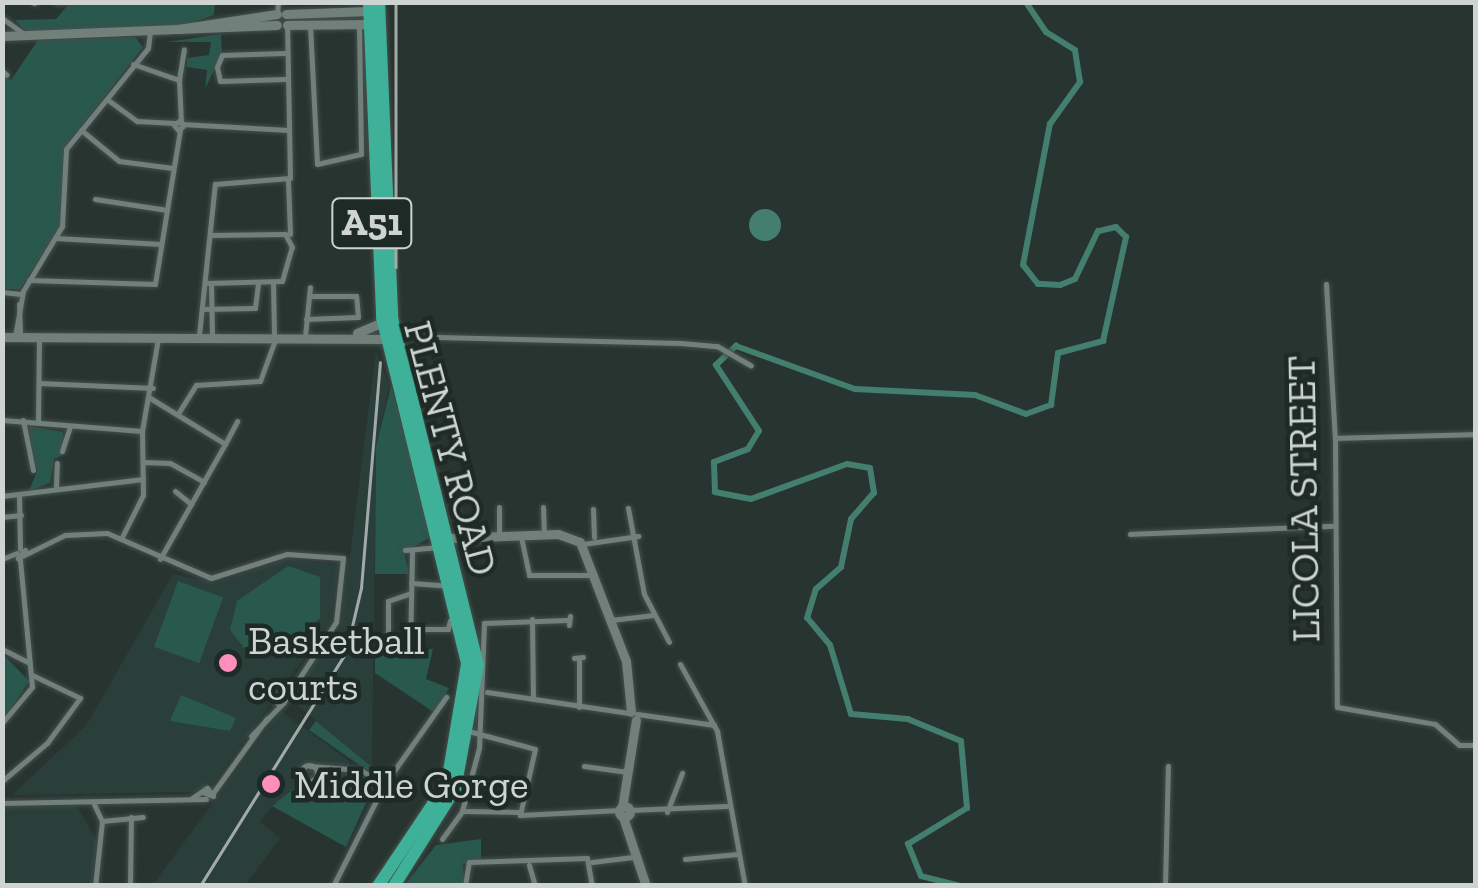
<!DOCTYPE html>
<style>
body{margin:0}
#map{position:relative;width:1478px;height:888px;overflow:hidden;background:#283430;font-family:"Zilla Slab",serif}
div>[style]{position:absolute}
.built>*{inset:0;background:#2b3f3a}
.green>*{inset:0;background:#29584d;transform-origin:0 0}
.water>*{inset:0;background:#437e6f}
.round{border-radius:50%}
.river>*{height:6px;margin:-3px;padding:0 3px;transform-origin:3px;border-radius:3px;background:#437e6f}
.roads{filter:drop-shadow(0 0 2px #454f4c) drop-shadow(0 0 2px #454f4c)}
.street>*{height:5px;margin:-2.5px;padding:0 2.5px;transform-origin:2.5px;border-radius:2.5px;background:#72807c}
.street>.ring{margin:-2.5px;padding:0;box-sizing:content-box;background:none;border:5px solid #72807c;border-radius:50%}
.secondary>*{height:9px;margin:-4.5px;padding:0 4.5px;transform-origin:4.5px;border-radius:4.5px;background:#72807c}
.secondary>.ring{margin:-4.5px;padding:0;box-sizing:content-box;background:none;border:9px solid #72807c;border-radius:50%}
.highway>*{height:12px;margin:-6px;padding:0 6px;transform-origin:6px;border-radius:6px;background:#3fb199}
.rail>*{height:2.5px;margin:-1.25px;padding:0 1.25px;transform-origin:1.25px;border-radius:1.25px;background:#a2aaa8}
.dots>*{width:28px;height:28px;translate:-50% -50%;box-sizing:border-box;border:5px solid #1e2a26;border-radius:50%}
span{translate:-50% -50%;white-space:nowrap;text-align:center;line-height:1.15;-webkit-text-stroke:9px #1e2a26;paint-order:stroke}
.shield-label span{padding:2px 8px;background:#1e2a26;border:2px solid;border-radius:8px;-webkit-text-stroke-width:0}
.shield-label{font-size:38px;color:#cdd4d2;font-weight:700}
.street-label{font-size:40px;color:#cdd4d2}
.poi-label{font-size:40px;color:#cdd4d2}
.left{translate:0 -50%;text-align:left}
.frame{position:absolute;inset:0;border:5px solid #cdd4d2;pointer-events:none}
</style>
<div id="map">
<div class="built">
<i style="clip-path:polygon(376px 351px,389px 386px,376px 448px,372px 767px,289px 698px,341px 627px)"></i>
<i style="clip-path:polygon(287px 559px,338px 565px,330px 622px,214px 782px,196px 792px,12px 795px,86px 726px,173px 574px,216px 583px)"></i>
<i style="clip-path:polygon(281px 711px,349px 761px,349px 774px,335px 792px,311px 788px,274px 803px,260px 822px,280px 838px,245px 885px,152px 886px)"></i>
<i style="clip-path:polygon(77px 806px,97px 841px,92px 885px,3px 885px,2px 807px)"></i>
</div>
<div class="green">
<i style="clip-path:polygon(70px 3px,215px 3px,214px 15px,182px 26px,26px 32px,15px 20px,56px 19px)"></i>
<i style="clip-path:polygon(221px 34px,222px 53px,205px 89px,207px 70px,187px 67px,187px 58px,209px 55px,211px 42px,167px 42px)"></i>
<i style="clip-path:polygon(135px 37px,143px 47px,67px 145px,59px 228px,20px 289px,3px 289px,2px 75px,11px 80px,38px 40px)"></i>
<i style="clip-path:polygon(391px 386px,433px 536px,404px 552px,409px 574px,375px 574px,376px 447px)"></i>
<i style="clip-path:polygon(28px 426px,63px 432px,65px 454px,54px 459px,50px 483px,29px 491px,37px 471px)"></i>
<i style="clip-path:polygon(288px 566px,320px 577px,320px 618px,288px 646px,244px 648px,230px 630px,237px 601px)"></i>
<i style="left:178px;top:581px;width:48px;height:70px;rotate:20deg"></i>
<i style="clip-path:polygon(433px 649px,426px 679px,449px 688px,435px 713px,375px 673px,375px 650px)"></i>
<i style="clip-path:polygon(3px 654px,29px 681px,3px 721px)"></i>
<i style="clip-path:polygon(181px 695px,236px 718px,230px 731px,170px 721px)"></i>
<i style="clip-path:polygon(316px 721px,372px 767px,371px 773px,309px 730px)"></i>
<i style="clip-path:polygon(349px 771px,376px 781px,346px 847px,272px 806px,292px 790px,303px 798px,320px 781px,335px 792px)"></i>
<i style="clip-path:polygon(481px 839px,481px 859px,463px 864px,464px 885px,404px 886px,436px 845px)"></i>
</div>
<div class="water">
<i class="round" style="left:749px;top:209px;width:32px;height:32px"></i>
</div>
<div class="river">
<i style="left:960px;top:886px;width:40px;rotate:-165.6deg"></i>
<i style="left:921px;top:876px;width:35px;rotate:-112deg"></i>
<i style="left:908px;top:844px;width:69px;rotate:-31.4deg"></i>
<i style="left:967px;top:808px;width:67px;rotate:-95.1deg"></i>
<i style="left:961px;top:741px;width:57px;rotate:-157.5deg"></i>
<i style="left:908px;top:719px;width:57px;rotate:-175deg"></i>
<i style="left:851px;top:714px;width:72px;rotate:-106.9deg"></i>
<i style="left:830px;top:645px;width:35px;rotate:-130deg"></i>
<i style="left:807px;top:618px;width:30px;rotate:-73deg"></i>
<i style="left:816px;top:589px;width:33px;rotate:-41deg"></i>
<i style="left:841px;top:567px;width:49px;rotate:-78.2deg"></i>
<i style="left:851px;top:519px;width:35px;rotate:-49deg"></i>
<i style="left:874px;top:493px;width:25px;rotate:-99deg"></i>
<i style="left:870px;top:468px;width:23px;rotate:-170deg"></i>
<i style="left:847px;top:464px;width:102px;rotate:160deg"></i>
<i style="left:751px;top:499px;width:37px;rotate:-169deg"></i>
<i style="left:715px;top:492px;width:30px;rotate:-92deg"></i>
<i style="left:714px;top:462px;width:36px;rotate:-21deg"></i>
<i style="left:748px;top:449px;width:21px;rotate:-59deg"></i>
<i style="left:759px;top:431px;width:79px;rotate:-123.1deg"></i>
<i style="left:716px;top:365px;width:28px;rotate:-44deg"></i>
<i style="left:736px;top:346px;width:127px;rotate:19.9deg"></i>
<i style="left:855px;top:389px;width:120px;rotate:2.9deg"></i>
<i style="left:975px;top:395px;width:54px;rotate:20.4deg"></i>
<i style="left:1026px;top:414px;width:27px;rotate:-20deg"></i>
<i style="left:1051px;top:405px;width:52px;rotate:-82.3deg"></i>
<i style="left:1058px;top:353px;width:47px;rotate:-14.9deg"></i>
<i style="left:1103px;top:341px;width:107px;rotate:-77.5deg"></i>
<i style="left:1126px;top:237px;width:14px;rotate:-135deg"></i>
<i style="left:1116px;top:227px;width:18px;rotate:167deg"></i>
<i style="left:1098px;top:231px;width:53px;rotate:115.6deg"></i>
<i style="left:1075px;top:279px;width:16px;rotate:158deg"></i>
<i style="left:1060px;top:285px;width:22px;rotate:-177deg"></i>
<i style="left:1038px;top:284px;width:24px;rotate:-128deg"></i>
<i style="left:1023px;top:265px;width:144px;rotate:-79.2deg"></i>
<i style="left:1050px;top:124px;width:52px;rotate:-54.5deg"></i>
<i style="left:1080px;top:82px;width:32px;rotate:-99deg"></i>
<i style="left:1075px;top:50px;width:34px;rotate:-148deg"></i>
<i style="left:1046px;top:32px;width:36px;rotate:-124deg"></i>
</div>
<div class="roads">
<div class="street">
<i style="left:56px;top:2px;width:12px"></i>
<i style="left:34px;top:3px;width:2px;rotate:-27deg"></i>
<i style="left:277px;top:14px;width:12px;rotate:-85deg"></i>
<i style="left:2px;top:18px;width:31px;rotate:36deg"></i>
<i style="left:310px;top:25px;width:139px;rotate:87.1deg"></i>
<i style="left:317px;top:164px;width:45px;rotate:-12.8deg"></i>
<i style="left:361px;top:154px;width:130px;rotate:-90.9deg"></i>
<i style="left:284px;top:53px;width:62px;rotate:178.2deg"></i>
<i style="left:222px;top:55px;width:13px;rotate:113deg"></i>
<i style="left:217px;top:67px;width:14px;rotate:78deg"></i>
<i style="left:220px;top:81px;width:65px;rotate:-1.8deg"></i>
<i style="left:133px;top:64px;width:49px;rotate:19.2deg"></i>
<i style="left:179px;top:80px;width:42px;rotate:87.3deg"></i>
<i style="left:2px;top:71px;width:6px;rotate:39deg"></i>
<i style="left:179px;top:80px;width:31px;rotate:-81deg"></i>
<i style="left:108px;top:100px;width:36px;rotate:36deg"></i>
<i style="left:137px;top:121px;width:38px;rotate:3deg"></i>
<i style="left:179px;top:121px;width:6px;rotate:51deg"></i>
<i style="left:183px;top:126px;width:6px;rotate:141deg"></i>
<i style="left:178px;top:130px;width:6px;rotate:-129deg"></i>
<i style="left:174px;top:125px;width:6px;rotate:-39deg"></i>
<i style="left:182px;top:124px;width:106px;rotate:3.2deg"></i>
<i style="left:81px;top:130px;width:49px;rotate:39.2deg"></i>
<i style="left:119px;top:161px;width:54px;rotate:7.4deg"></i>
<i style="left:288px;top:181px;width:53px;rotate:87.8deg"></i>
<i style="left:95px;top:199px;width:73px;rotate:8.7deg"></i>
<i style="left:56px;top:238px;width:105px;rotate:3.3deg"></i>
<i style="left:29px;top:280px;width:126px;rotate:1.8deg"></i>
<i style="left:155px;top:284px;width:156px;rotate:-80.8deg"></i>
<i style="left:273px;top:282px;width:54px;rotate:88.9deg"></i>
<i style="left:206px;top:283px;width:76px;rotate:-1.5deg"></i>
<i style="left:282px;top:281px;width:35px;rotate:-74deg"></i>
<i style="left:292px;top:247px;width:15px;rotate:-118deg"></i>
<i style="left:285px;top:234px;width:75px;rotate:179.2deg"></i>
<i style="left:211px;top:283px;width:52px;rotate:88.9deg"></i>
<i style="left:1326px;top:284px;width:154px;rotate:86.7deg"></i>
<i style="left:2px;top:292px;width:19px;rotate:6deg"></i>
<i style="left:19px;top:304px;width:33px;rotate:88deg"></i>
<i style="left:202px;top:309px;width:53px;rotate:-1.1deg"></i>
<i style="left:255px;top:308px;width:26px;rotate:-83deg"></i>
<i style="left:306px;top:319px;width:52px;rotate:-2.2deg"></i>
<i style="left:358px;top:317px;width:21px;rotate:-95deg"></i>
<i style="left:356px;top:296px;width:46px;rotate:180deg"></i>
<i style="left:199px;top:335px;width:152px;rotate:-84deg"></i>
<i style="left:215px;top:184px;width:75px;rotate:-4.6deg"></i>
<i style="left:290px;top:178px;width:153px;rotate:-91.1deg"></i>
<i style="left:305px;top:336px;width:49px;rotate:-84.2deg"></i>
<i style="left:397px;top:336px;width:284px;rotate:1.4deg"></i>
<i style="left:681px;top:343px;width:36px;rotate:5deg"></i>
<i style="left:717px;top:346px;width:39px;rotate:30deg"></i>
<i style="left:15px;top:337px;width:47px;rotate:-80.1deg"></i>
<i style="left:23px;top:291px;width:76px;rotate:-59deg"></i>
<i style="left:62px;top:226px;width:77px;rotate:-87deg"></i>
<i style="left:66px;top:149px;width:130px;rotate:-50.9deg"></i>
<i style="left:148px;top:48px;width:17px;rotate:-83deg"></i>
<i style="left:39px;top:383px;width:114px;rotate:2.5deg"></i>
<i style="left:150px;top:398px;width:88px;rotate:31.5deg"></i>
<i style="left:225px;top:444px;width:132px;rotate:119.5deg"></i>
<i style="left:179px;top:412px;width:32px;rotate:-58deg"></i>
<i style="left:196px;top:385px;width:64px;rotate:-3.6deg"></i>
<i style="left:260px;top:381px;width:44px;rotate:-69.9deg"></i>
<i style="left:2px;top:420px;width:140px;rotate:4.5deg"></i>
<i style="left:23px;top:420px;width:51px;rotate:78.7deg"></i>
<i style="left:38px;top:421px;width:82px;rotate:-89.3deg"></i>
<i style="left:1335px;top:438px;width:269px;rotate:89.6deg"></i>
<i style="left:1337px;top:707px;width:99px;rotate:9.8deg"></i>
<i style="left:1435px;top:724px;width:32px;rotate:41deg"></i>
<i style="left:1459px;top:745px;width:17px"></i>
<i style="left:1335px;top:438px;width:141px;rotate:-1.6deg"></i>
<i style="left:225px;top:444px;width:26px;rotate:-62deg"></i>
<i style="left:62px;top:451px;width:25px;rotate:-72deg"></i>
<i style="left:143px;top:462px;width:27px;rotate:2deg"></i>
<i style="left:170px;top:463px;width:39px;rotate:29deg"></i>
<i style="left:56px;top:487px;width:24px;rotate:-88deg"></i>
<i style="left:175px;top:491px;width:21px;rotate:39deg"></i>
<i style="left:2px;top:496px;width:142px;rotate:-6.9deg"></i>
<i style="left:19px;top:496px;width:53px;rotate:88.9deg"></i>
<i style="left:453px;top:499px;width:38px;rotate:76deg"></i>
<i style="left:499px;top:507px;width:27px;rotate:90deg"></i>
<i style="left:543px;top:507px;width:27px;rotate:88deg"></i>
<i style="left:628px;top:508px;width:87px;rotate:79.5deg"></i>
<i style="left:644px;top:594px;width:54px;rotate:62.5deg"></i>
<i style="left:593px;top:509px;width:28px;rotate:88deg"></i>
<i style="left:2px;top:517px;width:19px;rotate:-6deg"></i>
<i style="left:1130px;top:534px;width:202px;rotate:-2.3deg"></i>
<i style="left:122px;top:537px;width:47px;rotate:-63.4deg"></i>
<i style="left:143px;top:495px;width:64px;rotate:-90.9deg"></i>
<i style="left:142px;top:431px;width:94px;rotate:-80.2deg"></i>
<i style="left:521px;top:537px;width:39px;rotate:78deg"></i>
<i style="left:529px;top:575px;width:63px"></i>
<i style="left:583px;top:544px;width:56px;rotate:-8.3deg"></i>
<i style="left:25px;top:550px;width:11px;rotate:131deg"></i>
<i style="left:18px;top:558px;width:52px;rotate:-26.1deg"></i>
<i style="left:65px;top:535px;width:42px;rotate:-2.7deg"></i>
<i style="left:107px;top:533px;width:113px;rotate:23.4deg"></i>
<i style="left:211px;top:578px;width:80px;rotate:-17.5deg"></i>
<i style="left:287px;top:554px;width:56px;rotate:4.1deg"></i>
<i style="left:343px;top:558px;width:64px;rotate:96.2deg"></i>
<i style="left:336px;top:622px;width:93px;rotate:123.2deg"></i>
<i style="left:405px;top:550px;width:34px;rotate:-5deg"></i>
<i style="left:2px;top:559px;width:16px;rotate:-22deg"></i>
<i style="left:411px;top:583px;width:31px;rotate:4deg"></i>
<i style="left:532px;top:619px;width:80px;rotate:89.3deg"></i>
<i style="left:611px;top:620px;width:43px;rotate:-6.6deg"></i>
<i style="left:569px;top:625px;width:9px;rotate:-84deg"></i>
<i style="left:411px;top:629px;width:37px"></i>
<i style="left:448px;top:629px;width:9px;rotate:-77deg"></i>
<i style="left:410px;top:643px;width:22px;rotate:-175deg"></i>
<i style="left:388px;top:641px;width:40px;rotate:-90deg"></i>
<i style="left:388px;top:601px;width:24px;rotate:-19deg"></i>
<i style="left:2px;top:649px;width:31px;rotate:27deg"></i>
<i style="left:410px;top:649px;width:99px;rotate:-88.8deg"></i>
<i style="left:574px;top:658px;width:9px;rotate:-6deg"></i>
<i style="left:579px;top:660px;width:47px;rotate:90deg"></i>
<i style="left:680px;top:664px;width:77px;rotate:61.1deg"></i>
<i style="left:717px;top:731px;width:158px;rotate:79.8deg"></i>
<i style="left:487px;top:692px;width:145px;rotate:8.4deg"></i>
<i class="ring" style="left:275px;top:694px;width:5px;height:5px"></i>
<i style="left:637px;top:714px;width:78px;rotate:8.1deg"></i>
<i style="left:2px;top:723px;width:47px;rotate:-50.2deg"></i>
<i style="left:32px;top:687px;width:128px;rotate:-95.4deg"></i>
<i style="left:472px;top:732px;width:65px;rotate:15.1deg"></i>
<i style="left:535px;top:749px;width:68px;rotate:102.8deg"></i>
<i style="left:520px;top:815px;width:100px;rotate:-2.9deg"></i>
<i style="left:251px;top:736px;width:46px;rotate:-45.9deg"></i>
<i class="ring" style="left:301px;top:765px;width:11px;height:11px"></i>
<i style="left:310px;top:766px;width:51px;rotate:4.5deg"></i>
<i style="left:361px;top:770px;width:27px;rotate:33deg"></i>
<i style="left:584px;top:766px;width:44px;rotate:7.8deg"></i>
<i style="left:2px;top:781px;width:59px;rotate:-40.2deg"></i>
<i style="left:47px;top:743px;width:56px;rotate:-53.7deg"></i>
<i style="left:80px;top:698px;width:53px;rotate:-154.4deg"></i>
<i style="left:213px;top:793px;width:92px;rotate:-54.2deg"></i>
<i style="left:192px;top:798px;width:18px;rotate:-34deg"></i>
<i style="left:207px;top:788px;width:10px;rotate:53deg"></i>
<i style="left:213px;top:796px;width:12px;rotate:-160deg"></i>
<i style="left:93px;top:802px;width:21px;rotate:65deg"></i>
<i style="left:102px;top:821px;width:65px;rotate:96.1deg"></i>
<i style="left:2px;top:803px;width:204px;rotate:-1.1deg"></i>
<i style="left:630px;top:810px;width:97px;rotate:-2.4deg"></i>
<i style="left:462px;top:811px;width:56px;rotate:1deg"></i>
<i style="left:667px;top:812px;width:42px;rotate:-69deg"></i>
<i style="left:102px;top:821px;width:41px;rotate:-5.6deg"></i>
<i style="left:442px;top:839px;width:34px;rotate:-54deg"></i>
<i style="left:462px;top:811px;width:65px;rotate:-74.9deg"></i>
<i style="left:479px;top:748px;width:125px;rotate:-87.7deg"></i>
<i style="left:484px;top:623px;width:83px;rotate:-2.1deg"></i>
<i style="left:685px;top:859px;width:53px;rotate:-5.4deg"></i>
<i style="left:592px;top:862px;width:39px;rotate:-7deg"></i>
<i style="left:529px;top:865px;width:22px;rotate:74deg"></i>
<i style="left:130px;top:886px;width:69px;rotate:-89.2deg"></i>
<i style="left:333px;top:886px;width:113px;rotate:-63.2deg"></i>
<i style="left:384px;top:785px;width:108px;rotate:-54.8deg"></i>
<i style="left:465px;top:886px;width:24px;rotate:-81deg"></i>
<i style="left:469px;top:862px;width:118px;rotate:-1.9deg"></i>
<i style="left:587px;top:858px;width:28px;rotate:80deg"></i>
<i style="left:1165px;top:886px;width:120px;rotate:-88.6deg"></i>
</div>
<div class="secondary">
<i style="left:286px;top:14px;width:83px;rotate:-2.1deg"></i>
<i style="left:287px;top:25px;width:82px;rotate:-0.7deg"></i>
<i style="left:178px;top:29px;width:100px;rotate:-8.6deg"></i>
<i style="left:2px;top:36px;width:275px;rotate:-2.3deg"></i>
<i style="left:357px;top:333px;width:28px;rotate:-23deg"></i>
<i style="left:2px;top:337px;width:384px;rotate:0.3deg"></i>
<i style="left:451px;top:538px;width:107px;rotate:-2.1deg"></i>
<i style="left:558px;top:534px;width:23px;rotate:20deg"></i>
<i style="left:580px;top:542px;width:128px;rotate:68.9deg"></i>
<i style="left:626px;top:661px;width:51px;rotate:84.4deg"></i>
<i class="ring" style="left:619.5px;top:806.5px;width:2px;height:2px"></i>
<i style="left:622px;top:808px;width:89px;rotate:-81deg"></i>
<i style="left:623px;top:817px;width:73px;rotate:71.6deg"></i>
</div>
<div class="highway">
<i style="left:369px;top:2px;width:315px;rotate:87.6deg"></i>
<i style="left:382px;top:317px;width:357px;rotate:76.2deg"></i>
<i style="left:467px;top:664px;width:121px;rotate:99.5deg"></i>
<i style="left:447px;top:783px;width:124px;rotate:123.8deg"></i>
<i style="left:379px;top:2px;width:316px;rotate:87.6deg"></i>
<i style="left:392px;top:318px;width:357px;rotate:76.1deg"></i>
<i style="left:478px;top:665px;width:126px;rotate:100.5deg"></i>
<i style="left:455px;top:789px;width:115px;rotate:122.2deg"></i>
</div>
</div>
<div class="rail">
<i style="left:396px;top:2px;width:265px;rotate:90deg"></i>
<i style="left:200px;top:886px;width:276px;rotate:-58deg"></i>
<i style="left:346px;top:652px;width:66px;rotate:-76.8deg"></i>
<i style="left:361px;top:588px;width:226px;rotate:-85.2deg"></i>
</div>
<div class="dots">
<i style="left:228px;top:663px;background:#ff8ebb"></i>
<i style="left:271px;top:784px;background:#ff8ebb"></i>
</div>
<div class="shield-label">
<span style="left:372px;top:223px">A51</span>
</div>
<div class="street-label">
<span style="left:451px;top:448px;rotate:75deg">PLENTY ROAD</span>
<span style="left:1303px;top:499px;rotate:-91deg">LICOLA STREET</span>
</div>
<div class="poi-label">
<span class="left" style="left:248px;top:663px">Basketball<br>courts</span>
<span class="left" style="left:294px;top:784px">Middle Gorge</span>
</div>
<div class="frame"></div>
</div>
